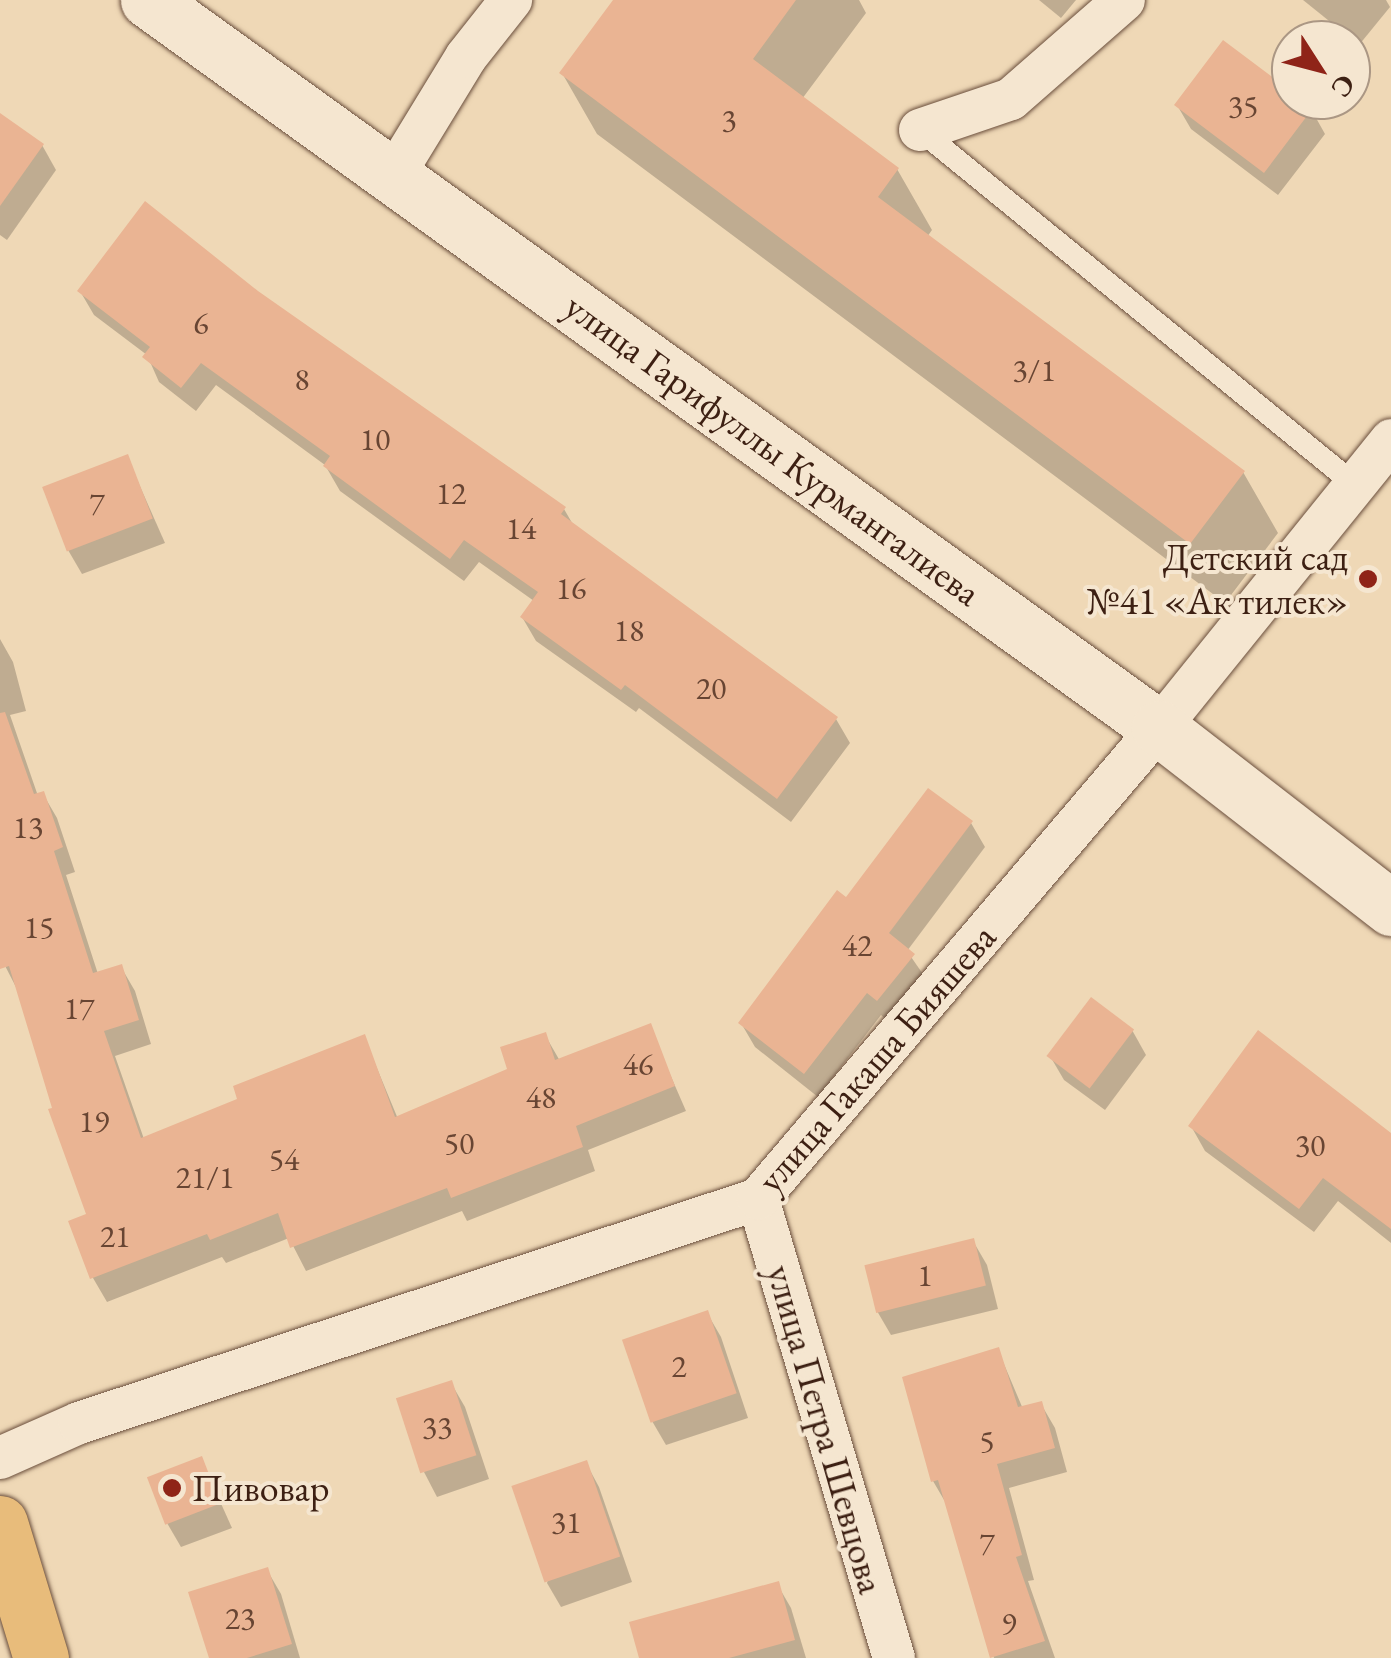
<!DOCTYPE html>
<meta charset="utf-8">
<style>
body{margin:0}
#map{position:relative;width:1391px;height:1658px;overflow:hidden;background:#efd8b6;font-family:"EB Garamond",serif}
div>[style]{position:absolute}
.shadow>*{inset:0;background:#0003}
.building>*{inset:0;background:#eab493;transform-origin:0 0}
.roads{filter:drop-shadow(0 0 2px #6a4e3c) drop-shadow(0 0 2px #6a4e3c)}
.lane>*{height:22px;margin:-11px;padding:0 11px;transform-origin:11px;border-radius:11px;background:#f5e6d0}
.street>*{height:42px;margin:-21px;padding:0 21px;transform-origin:21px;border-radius:21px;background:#f5e6d0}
.secondary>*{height:55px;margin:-27.5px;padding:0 27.5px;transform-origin:27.5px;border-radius:27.5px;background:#f5e6d0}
.primary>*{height:55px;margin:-27.5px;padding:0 27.5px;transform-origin:27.5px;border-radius:27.5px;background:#e8bc7b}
.dots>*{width:28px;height:28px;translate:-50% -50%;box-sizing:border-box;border:5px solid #f5e6d0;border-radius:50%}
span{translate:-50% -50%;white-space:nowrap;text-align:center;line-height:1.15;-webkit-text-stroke:8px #f5e6d0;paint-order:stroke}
.number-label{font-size:32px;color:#684533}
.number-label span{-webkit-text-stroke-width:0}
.street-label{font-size:38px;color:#3d2013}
.poi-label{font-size:38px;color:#3d2013}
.right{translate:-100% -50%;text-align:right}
.left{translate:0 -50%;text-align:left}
.north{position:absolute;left:1271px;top:20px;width:100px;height:100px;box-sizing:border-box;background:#f5e6d0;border:2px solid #ab9784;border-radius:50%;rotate:126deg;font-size:28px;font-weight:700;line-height:40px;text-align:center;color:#3d2013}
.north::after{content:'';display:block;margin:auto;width:35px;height:45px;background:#8f2418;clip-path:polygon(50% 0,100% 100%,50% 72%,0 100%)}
</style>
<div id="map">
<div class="shadow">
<i style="clip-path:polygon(616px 0,859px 0,866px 13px,802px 99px,897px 169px,932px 230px,927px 237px,1243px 472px,1278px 533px,1225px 603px,597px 134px,562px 73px)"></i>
<i style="clip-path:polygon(1039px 0,1076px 0,1061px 18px)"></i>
<i style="clip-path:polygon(1303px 0,1386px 0,1390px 7px,1359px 45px)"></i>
<i style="clip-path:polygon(1291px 94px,1291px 100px,1311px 109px,1325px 134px,1278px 195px,1191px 129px,1177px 105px)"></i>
<i style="clip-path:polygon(0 116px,42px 145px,56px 170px,7px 240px,0 235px)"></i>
<i style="clip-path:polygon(80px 291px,256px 293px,564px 509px,575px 528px,836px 719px,850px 743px,791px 822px,639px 708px,636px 712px,536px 641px,522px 617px,534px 601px,479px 562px,464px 581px,340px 491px,325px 465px,216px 385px,196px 411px,159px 382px,147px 355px,94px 315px)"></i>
<i style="clip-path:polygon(127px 457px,165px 543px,82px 574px,68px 550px)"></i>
<i style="clip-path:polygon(0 639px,13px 662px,26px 711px,10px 715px,38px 796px,43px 794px,57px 818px,75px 872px,66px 875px,98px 974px,121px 967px,135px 991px,151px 1044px,115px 1056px,144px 1139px,240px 1100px,364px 1037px,398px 1119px,510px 1071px,545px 1035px,560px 1061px,649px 1026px,686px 1111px,588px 1150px,595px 1171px,467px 1221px,462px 1211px,306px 1271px,289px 1238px,226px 1263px,222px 1257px,107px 1302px,93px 1278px,89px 1216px,18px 991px,0 956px)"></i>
<i style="clip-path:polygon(971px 823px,985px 847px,907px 951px,927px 980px,891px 1024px,881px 1015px,818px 1097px,755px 1047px,741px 1023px,846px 901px)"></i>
<i style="clip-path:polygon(1132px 1030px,1146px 1055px,1105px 1110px,1064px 1080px,1050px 1056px)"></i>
<i style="clip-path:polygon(1191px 1126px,1391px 1134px,1391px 1243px,1338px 1201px,1314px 1232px,1205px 1151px)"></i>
<i style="clip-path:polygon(973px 1241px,987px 1265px,998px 1309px,891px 1335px,877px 1311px,867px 1267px)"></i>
<i style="clip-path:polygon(707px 1313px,721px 1337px,748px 1418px,666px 1445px,652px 1421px,625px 1340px)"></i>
<i style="clip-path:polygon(998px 1350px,1023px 1409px,1041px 1404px,1055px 1428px,1067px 1472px,1009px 1488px,1034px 1580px,1028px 1581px,1055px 1658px,994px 1658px,947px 1505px,933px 1481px)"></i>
<i style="clip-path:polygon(451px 1383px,465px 1407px,489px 1479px,437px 1497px,424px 1472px)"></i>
<i style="clip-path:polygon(201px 1459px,232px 1528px,181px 1547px,167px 1523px)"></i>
<i style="clip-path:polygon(586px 1463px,599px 1487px,632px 1582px,561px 1607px,547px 1583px)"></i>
<i style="clip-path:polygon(267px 1570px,281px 1594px,300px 1658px,211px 1658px)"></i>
<i style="clip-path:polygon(777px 1584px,791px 1608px,806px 1658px,642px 1658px)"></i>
</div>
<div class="building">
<i style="clip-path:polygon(613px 0,796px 0,753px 59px,899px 168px,878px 197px,1245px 471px,1190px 544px,559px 73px)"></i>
<i style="clip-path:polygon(1223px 40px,1291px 91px,1291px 100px,1303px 100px,1313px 108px,1264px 173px,1174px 105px)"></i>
<i style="clip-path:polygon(0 113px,44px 144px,0 206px)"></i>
<i style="clip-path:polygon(145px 201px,258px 291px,566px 507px,561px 514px,838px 717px,777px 799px,625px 685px,621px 690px,520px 617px,538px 592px,464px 540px,450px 559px,323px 466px,330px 456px,201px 363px,181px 388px,142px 357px,150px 347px,77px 291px)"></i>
<i style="left:128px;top:454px;width:69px;height:92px;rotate:69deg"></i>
<i style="clip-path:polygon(5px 712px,34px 794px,44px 791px,63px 847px,54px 851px,93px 973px,122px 964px,139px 1020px,104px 1031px,141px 1138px,237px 1099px,233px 1086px,365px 1034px,395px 1117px,507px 1069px,500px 1047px,546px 1032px,555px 1060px,651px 1023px,675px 1086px,576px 1126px,583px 1147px,451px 1198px,447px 1188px,290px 1248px,278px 1213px,210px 1240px,207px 1234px,90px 1279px,68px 1221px,86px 1214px,48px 1109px,52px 1108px,9px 966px,0 969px,0 713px)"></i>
<i style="clip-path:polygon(928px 788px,973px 821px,889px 933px,915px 954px,877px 1001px,867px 993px,804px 1074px,738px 1023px,837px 890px,846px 897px)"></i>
<i style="left:1091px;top:997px;width:54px;height:74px;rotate:37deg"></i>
<i style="clip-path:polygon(1258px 1030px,1391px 1133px,1391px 1229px,1323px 1178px,1299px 1209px,1188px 1126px)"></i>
<i style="left:974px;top:1238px;width:49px;height:113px;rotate:76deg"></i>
<i style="left:708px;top:1310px;width:88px;height:91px;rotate:71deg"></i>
<i style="clip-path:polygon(999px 1347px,1018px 1407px,1042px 1401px,1055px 1448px,997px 1464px,1022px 1555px,1016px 1557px,1045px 1641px,990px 1658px,938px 1480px,931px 1482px,902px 1377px)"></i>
<i style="left:452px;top:1380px;width:79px;height:59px;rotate:72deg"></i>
<i style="left:202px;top:1456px;width:51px;height:59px;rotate:69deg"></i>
<i style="left:587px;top:1460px;width:102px;height:80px;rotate:71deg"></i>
<i style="clip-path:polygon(268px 1567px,292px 1644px,247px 1658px,209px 1658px,188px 1592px)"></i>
<i style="clip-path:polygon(779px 1581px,795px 1640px,729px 1658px,639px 1658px,629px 1622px)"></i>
</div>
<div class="roads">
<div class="lane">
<i style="left:920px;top:130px;width:560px;rotate:39.2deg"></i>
</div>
<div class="street">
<i style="left:920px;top:130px;width:96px;rotate:-18.8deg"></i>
<i style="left:1011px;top:99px;width:150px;rotate:-41.2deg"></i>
<i style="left:394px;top:175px;width:138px;rotate:-58.6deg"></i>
<i style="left:466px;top:57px;width:73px;rotate:-51.7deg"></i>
<i style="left:758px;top:1199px;width:479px;rotate:73.5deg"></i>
<i style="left:0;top:1458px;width:86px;rotate:-23.9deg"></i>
<i style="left:79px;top:1423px;width:715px;rotate:-18.26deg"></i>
<i style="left:758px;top:1199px;width:619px;rotate:-49.59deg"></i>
<i style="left:1159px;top:728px;width:370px;rotate:-51.1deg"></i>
</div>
<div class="secondary">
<i style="left:148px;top:0;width:1246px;rotate:35.76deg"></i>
<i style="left:1159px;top:728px;width:294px;rotate:37.8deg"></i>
</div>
<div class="primary">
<i style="left:0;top:1523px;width:141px;rotate:73.1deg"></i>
</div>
</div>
<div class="dots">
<i style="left:1368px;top:579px;background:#8f2418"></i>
<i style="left:172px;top:1488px;background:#8f2418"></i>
</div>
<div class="number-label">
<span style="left:1243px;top:106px">35</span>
<span style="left:729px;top:120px">3</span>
<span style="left:201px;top:323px">6</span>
<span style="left:1034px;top:370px">3/1</span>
<span style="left:302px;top:379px">8</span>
<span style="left:375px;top:439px">10</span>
<span style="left:451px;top:493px">12</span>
<span style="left:97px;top:503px">7</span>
<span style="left:521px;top:528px">14</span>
<span style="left:571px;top:588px">16</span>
<span style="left:629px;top:630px">18</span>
<span style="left:711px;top:688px">20</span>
<span style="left:28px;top:827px">13</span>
<span style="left:39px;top:927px">15</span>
<span style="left:857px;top:945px">42</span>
<span style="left:79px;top:1008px">17</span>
<span style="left:638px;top:1064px">46</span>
<span style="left:541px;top:1097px">48</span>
<span style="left:94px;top:1121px">19</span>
<span style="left:459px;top:1143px">50</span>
<span style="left:1310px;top:1145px">30</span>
<span style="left:284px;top:1159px">54</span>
<span style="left:205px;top:1177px">21/1</span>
<span style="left:115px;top:1236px">21</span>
<span style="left:925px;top:1275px">1</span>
<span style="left:679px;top:1366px">2</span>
<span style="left:437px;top:1427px">33</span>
<span style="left:987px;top:1441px">5</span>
<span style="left:566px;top:1522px">31</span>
<span style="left:987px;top:1543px">7</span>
<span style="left:240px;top:1618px">23</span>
<span style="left:1009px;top:1623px">9</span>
</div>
<div class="street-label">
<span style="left:773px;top:449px;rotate:36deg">улица Гарифуллы Курмангалиева</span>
<span style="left:876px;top:1058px;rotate:-49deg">улица Гакаша Бияшева</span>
<span style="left:826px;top:1429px;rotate:74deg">улица Петра Шевцова</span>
</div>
<div class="poi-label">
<span class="right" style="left:1348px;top:579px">Детский сад<br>№41 «Ак тилек»</span>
<span class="left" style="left:192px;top:1488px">Пивовар</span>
</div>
<div class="north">С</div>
</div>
